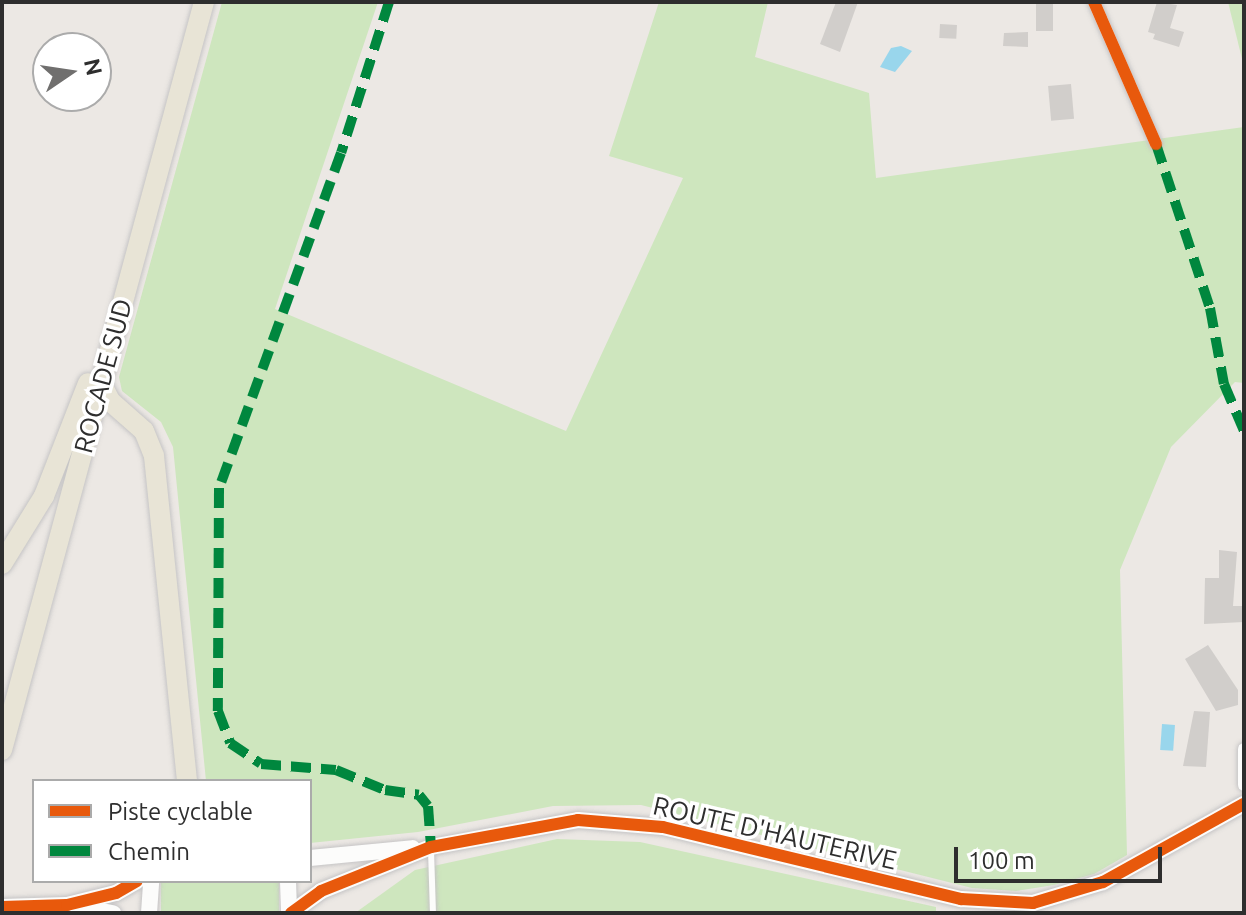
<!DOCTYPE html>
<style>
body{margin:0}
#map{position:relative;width:1246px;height:915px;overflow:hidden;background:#ece8e4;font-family:Ubuntu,sans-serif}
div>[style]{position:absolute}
.green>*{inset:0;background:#cee6be;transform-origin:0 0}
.water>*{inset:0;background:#99d6ec;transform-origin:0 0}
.building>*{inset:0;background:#d1cecb;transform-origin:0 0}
.roads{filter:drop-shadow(0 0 2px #c5c4c5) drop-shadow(0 0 2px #c5c4c5)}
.service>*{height:6px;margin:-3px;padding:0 3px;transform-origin:3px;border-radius:3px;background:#fcfcfb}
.minor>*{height:12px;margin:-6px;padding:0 6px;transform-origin:6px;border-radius:6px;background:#fcfcfb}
.tertiary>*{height:16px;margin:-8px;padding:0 8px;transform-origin:8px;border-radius:8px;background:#fcfcfb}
.primary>*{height:20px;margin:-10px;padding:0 10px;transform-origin:10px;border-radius:10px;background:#e8e4d6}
.quiet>*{height:10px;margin-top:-5px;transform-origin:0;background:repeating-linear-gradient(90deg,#00873e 0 20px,transparent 0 30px)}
.cycleway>*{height:12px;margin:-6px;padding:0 6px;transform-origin:6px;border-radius:6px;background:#e8590c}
span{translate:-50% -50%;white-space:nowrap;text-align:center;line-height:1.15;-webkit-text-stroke:7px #fff;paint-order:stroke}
.street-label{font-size:26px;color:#2e2e2e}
.frame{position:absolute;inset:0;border:4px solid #2e2e2e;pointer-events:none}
.legend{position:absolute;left:32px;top:779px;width:280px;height:104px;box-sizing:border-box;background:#fff;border:2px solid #ababab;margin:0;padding:10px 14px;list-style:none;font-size:24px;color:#2e2e2e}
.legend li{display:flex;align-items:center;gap:16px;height:40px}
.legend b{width:40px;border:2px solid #ababab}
.north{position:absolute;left:32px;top:32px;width:80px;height:80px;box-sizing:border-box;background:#fff;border:2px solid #ababab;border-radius:50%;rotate:77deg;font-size:22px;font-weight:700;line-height:32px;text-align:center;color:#2e2e2e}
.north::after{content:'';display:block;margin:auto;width:28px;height:36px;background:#706f6e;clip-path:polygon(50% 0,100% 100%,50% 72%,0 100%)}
.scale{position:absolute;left:954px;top:847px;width:208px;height:36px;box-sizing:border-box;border:4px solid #2e2e2e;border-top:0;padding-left:10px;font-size:24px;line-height:28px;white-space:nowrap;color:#2e2e2e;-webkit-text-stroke:6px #fff;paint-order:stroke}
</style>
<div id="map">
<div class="green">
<i style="clip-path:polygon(222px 2px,378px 2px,275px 309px,566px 431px,683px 178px,609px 156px,659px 2px,768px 2px,755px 57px,869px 93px,876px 178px,1244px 127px,1244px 383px,1235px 382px,1171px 447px,1120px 570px,1127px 855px,1094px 874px,1054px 885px,1016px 891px,972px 888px,641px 805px,553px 806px,418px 832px,310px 843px,310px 781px,206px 781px,173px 447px,161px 422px,122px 391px,119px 377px)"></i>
<i style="clip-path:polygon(1228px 2px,1244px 2px,1244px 67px)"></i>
<i style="clip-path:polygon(557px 839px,640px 842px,936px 907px,936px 913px,355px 913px,415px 870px)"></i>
<i style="left:161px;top:881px;width:118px;height:32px"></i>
</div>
<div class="water">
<i style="clip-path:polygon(901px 46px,912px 51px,895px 72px,880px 67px,891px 48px)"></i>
<i style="left:1162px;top:724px;width:13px;height:26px;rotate:4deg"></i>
</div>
<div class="building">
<i style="clip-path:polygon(836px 2px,858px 2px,840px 52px,820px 44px)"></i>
<i style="left:1036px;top:2px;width:17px;height:29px"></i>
<i style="clip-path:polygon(1157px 2px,1177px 5px,1170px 28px,1184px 32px,1179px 47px,1153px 39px,1155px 34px,1148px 32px)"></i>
<i style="left:940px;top:24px;width:17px;height:14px;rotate:3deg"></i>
<i style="clip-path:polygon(1028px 32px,1028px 47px,1003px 46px,1004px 33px)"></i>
<i style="left:1071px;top:84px;width:35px;height:23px;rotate:85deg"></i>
<i style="clip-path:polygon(1219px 550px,1237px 552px,1233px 606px,1244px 606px,1244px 622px,1204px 624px,1205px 578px,1219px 578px)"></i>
<i style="clip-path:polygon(1208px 645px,1238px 690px,1238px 705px,1216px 711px,1185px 659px)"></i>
<i style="clip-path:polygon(1194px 711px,1210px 712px,1206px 767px,1183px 766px)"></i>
</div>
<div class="roads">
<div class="service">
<i style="left:431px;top:850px;width:63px;rotate:88.2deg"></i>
</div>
<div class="minor">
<i style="left:1094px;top:2px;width:155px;rotate:66.4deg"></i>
<i style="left:1244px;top:749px;width:36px;rotate:90deg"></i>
</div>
<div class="tertiary">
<i style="left:310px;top:858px;width:103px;rotate:-5.5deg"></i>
<i style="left:288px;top:881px;width:32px;rotate:88deg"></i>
<i style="left:76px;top:906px;width:38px;rotate:11deg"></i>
<i style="left:2px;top:907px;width:65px;rotate:-1.8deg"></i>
<i style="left:67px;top:905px;width:50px;rotate:-13.8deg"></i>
<i style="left:116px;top:893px;width:24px;rotate:-30deg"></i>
<i style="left:149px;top:913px;width:32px;rotate:-86deg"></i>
<i style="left:291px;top:913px;width:37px;rotate:-36deg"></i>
<i style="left:321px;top:891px;width:118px;rotate:-21.8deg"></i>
<i style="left:431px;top:847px;width:149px;rotate:-10.4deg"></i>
<i style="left:578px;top:820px;width:85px;rotate:4.7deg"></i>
<i style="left:663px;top:827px;width:307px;rotate:13.6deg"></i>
<i style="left:961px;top:899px;width:72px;rotate:3.2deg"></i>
<i style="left:1033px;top:903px;width:73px;rotate:-16.7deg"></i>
<i style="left:1103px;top:882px;width:161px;rotate:-29deg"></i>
</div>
<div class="primary">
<i style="left:101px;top:383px;width:20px;rotate:63deg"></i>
<i style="left:110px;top:401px;width:45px;rotate:41.4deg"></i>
<i style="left:144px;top:431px;width:27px;rotate:68deg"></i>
<i style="left:154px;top:456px;width:327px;rotate:84.2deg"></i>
<i style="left:2px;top:564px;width:80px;rotate:-58.3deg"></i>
<i style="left:44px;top:496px;width:121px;rotate:-68.7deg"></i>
<i style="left:2px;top:750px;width:775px;rotate:-74.89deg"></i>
</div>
</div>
<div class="quiet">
<i style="left:389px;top:2px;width:158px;rotate:107.6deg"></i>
<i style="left:341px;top:153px;width:357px;rotate:110deg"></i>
<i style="left:219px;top:488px;width:223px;rotate:90.3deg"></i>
<i style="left:218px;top:711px;width:34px;rotate:69deg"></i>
<i style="left:230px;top:743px;width:37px;rotate:34deg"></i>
<i style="left:261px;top:764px;width:75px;rotate:4.6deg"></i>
<i style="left:336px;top:770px;width:53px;rotate:22.2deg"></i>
<i style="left:385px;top:790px;width:34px;rotate:8deg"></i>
<i style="left:419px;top:795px;width:14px;rotate:51deg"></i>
<i style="left:428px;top:806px;width:41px;rotate:85.8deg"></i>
<i style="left:1156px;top:144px;width:173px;rotate:71.8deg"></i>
<i style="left:1210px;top:308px;width:77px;rotate:79.6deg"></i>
<i style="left:1224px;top:384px;width:51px;rotate:66.9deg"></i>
</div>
<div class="cycleway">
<i style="left:1094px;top:2px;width:155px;rotate:66.4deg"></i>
<i style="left:2px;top:907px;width:65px;rotate:-1.8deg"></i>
<i style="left:67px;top:905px;width:50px;rotate:-13.8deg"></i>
<i style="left:116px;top:893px;width:24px;rotate:-30deg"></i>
<i style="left:291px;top:913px;width:37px;rotate:-36deg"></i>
<i style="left:321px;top:891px;width:118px;rotate:-21.8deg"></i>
<i style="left:431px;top:847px;width:149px;rotate:-10.4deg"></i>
<i style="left:578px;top:820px;width:85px;rotate:4.7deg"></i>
<i style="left:663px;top:827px;width:307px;rotate:13.6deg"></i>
<i style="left:961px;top:899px;width:72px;rotate:3.2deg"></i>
<i style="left:1033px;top:903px;width:73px;rotate:-16.7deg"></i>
<i style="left:1103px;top:882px;width:161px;rotate:-29deg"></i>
</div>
<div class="street-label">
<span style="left:103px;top:376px;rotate:-75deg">ROCADE SUD</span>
<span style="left:775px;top:833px;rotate:13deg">ROUTE D'HAUTERIVE</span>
</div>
<div class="frame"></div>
<ul class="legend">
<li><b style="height:10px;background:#e8590c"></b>Piste cyclable</li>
<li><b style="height:10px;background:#00873e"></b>Chemin</li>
</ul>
<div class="north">N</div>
<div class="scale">100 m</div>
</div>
